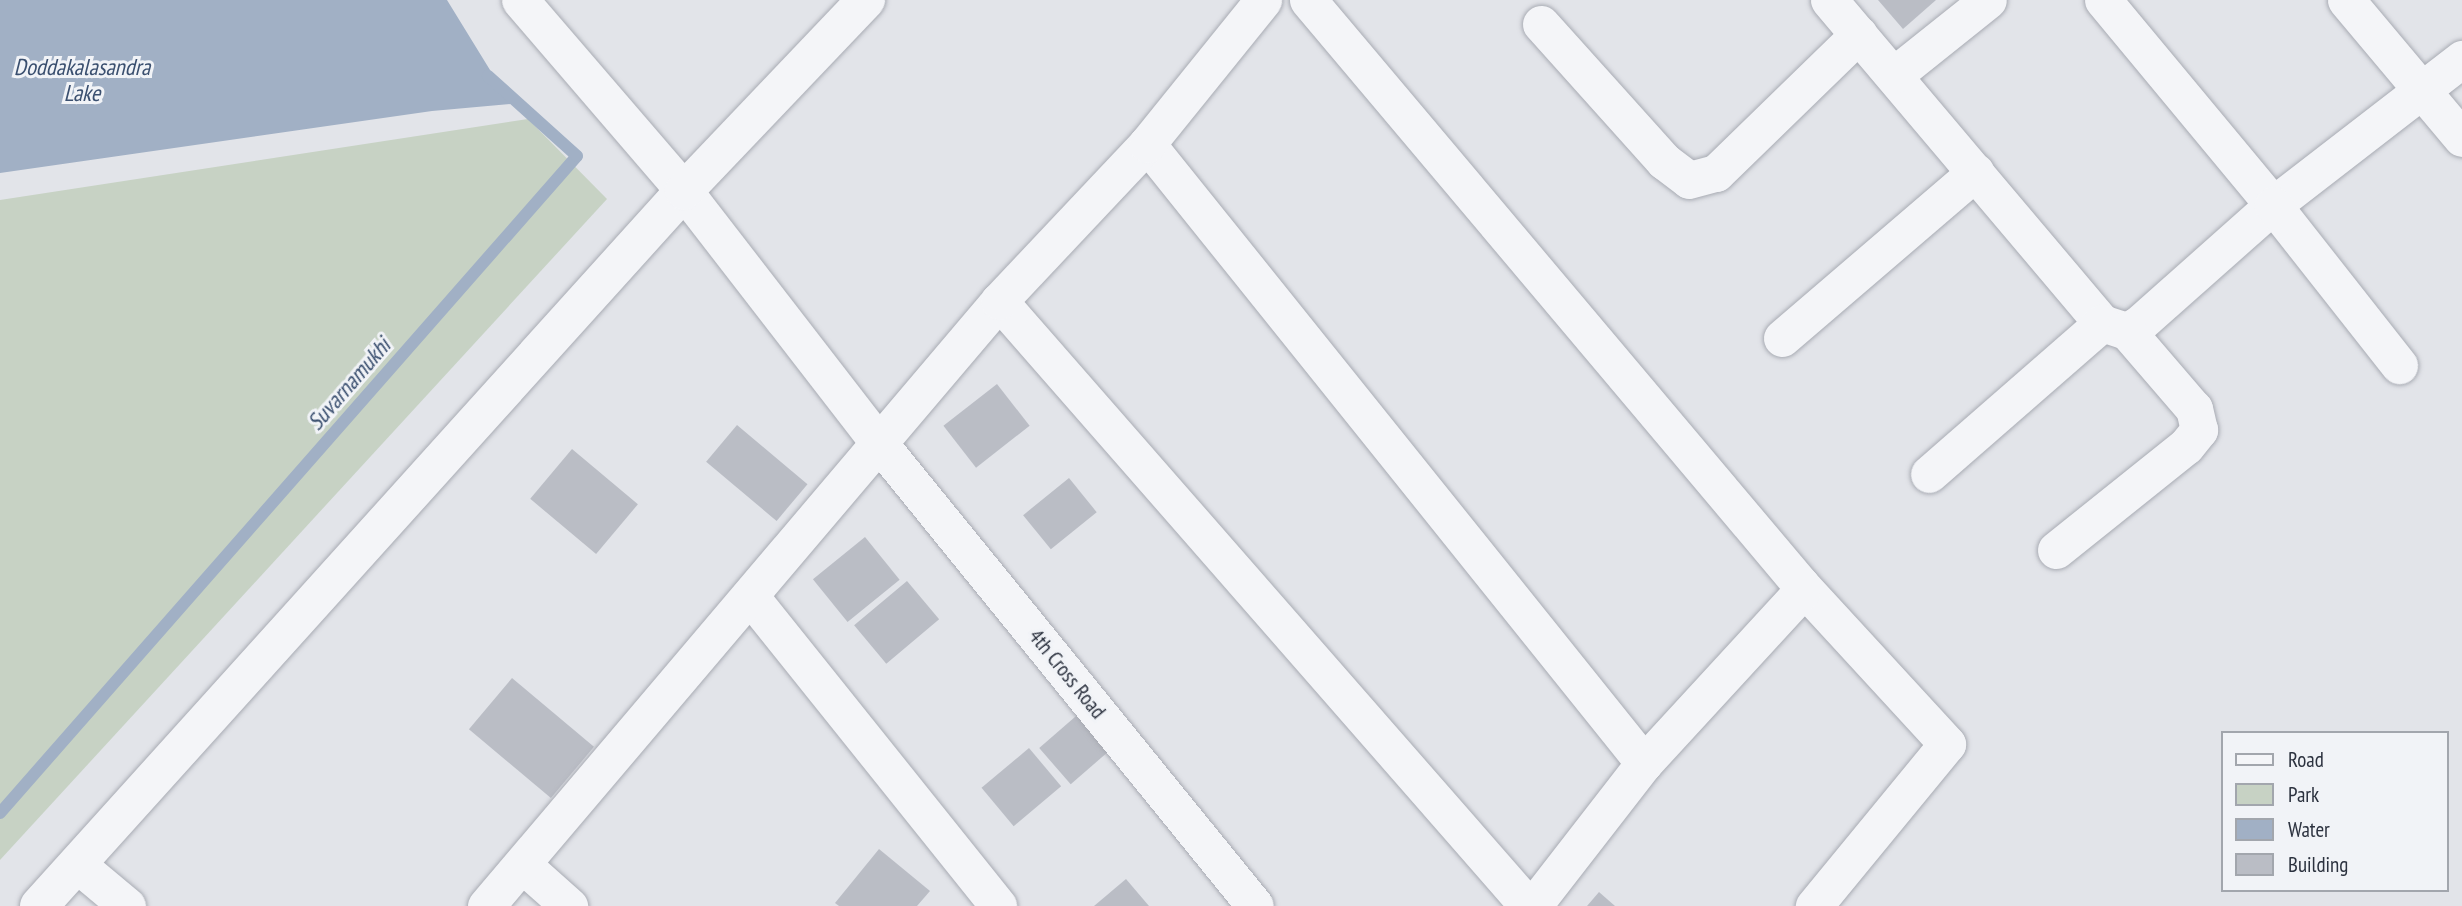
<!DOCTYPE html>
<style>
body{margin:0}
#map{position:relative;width:2462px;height:906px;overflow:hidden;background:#e2e4e9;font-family:"PT Sans Narrow",sans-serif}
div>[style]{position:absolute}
.green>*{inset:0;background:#c7d2c4}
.water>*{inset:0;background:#a1b0c5}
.stream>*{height:12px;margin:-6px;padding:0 6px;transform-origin:6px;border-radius:6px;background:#a1b0c5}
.building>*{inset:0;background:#babdc5;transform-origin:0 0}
.roads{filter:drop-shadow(0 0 2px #a8abb3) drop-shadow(0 0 2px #a8abb3)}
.minor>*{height:37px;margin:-18.5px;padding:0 18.5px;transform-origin:18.5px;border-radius:18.5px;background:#f4f5f8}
.tertiary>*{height:38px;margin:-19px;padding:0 19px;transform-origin:19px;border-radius:19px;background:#f4f5f8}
span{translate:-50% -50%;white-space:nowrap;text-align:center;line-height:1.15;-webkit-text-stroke:6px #f1f3f7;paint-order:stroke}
.street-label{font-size:21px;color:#2c323f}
.water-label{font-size:23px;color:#3a4f6f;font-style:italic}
.legend{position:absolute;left:2221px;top:731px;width:228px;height:161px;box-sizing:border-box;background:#f1f3f7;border:2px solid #a2a6ad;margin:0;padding:9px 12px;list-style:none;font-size:21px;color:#2c323f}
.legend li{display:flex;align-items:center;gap:14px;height:35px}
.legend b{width:35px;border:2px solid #a2a6ad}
</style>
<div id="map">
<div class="green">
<i style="clip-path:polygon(528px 119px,607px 199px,0 860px,0 200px)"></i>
</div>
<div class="water">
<i style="clip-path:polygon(0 0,447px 0,511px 104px,432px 111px,0 173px)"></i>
</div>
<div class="stream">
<i style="left:0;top:813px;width:874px;rotate:-48.71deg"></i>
<i style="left:577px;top:156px;width:120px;rotate:-138deg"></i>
</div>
<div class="building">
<i style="clip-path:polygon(1878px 0,1936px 0,1903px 29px)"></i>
<i style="left:997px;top:384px;width:53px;height:68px;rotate:52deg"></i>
<i style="left:737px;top:425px;width:92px;height:48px;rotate:40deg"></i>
<i style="left:572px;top:449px;width:86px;height:65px;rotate:40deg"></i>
<i style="left:1069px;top:478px;width:44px;height:59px;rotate:51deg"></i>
<i style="left:865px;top:537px;width:55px;height:67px;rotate:51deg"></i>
<i style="left:907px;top:581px;width:50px;height:69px;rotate:50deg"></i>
<i style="left:512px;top:678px;width:107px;height:67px;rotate:40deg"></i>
<i style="left:1083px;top:710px;width:48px;height:58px;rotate:49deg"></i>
<i style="left:1029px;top:748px;width:50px;height:62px;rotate:50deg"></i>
<i style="clip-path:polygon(879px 849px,930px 891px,917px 906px,839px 906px,835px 903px)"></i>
<i style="clip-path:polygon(1126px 879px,1149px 906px,1094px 906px)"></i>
<i style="clip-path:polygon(1599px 892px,1615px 906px,1587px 906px)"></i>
</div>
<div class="roads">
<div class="minor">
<i style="left:520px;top:0;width:252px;rotate:49.3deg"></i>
<i style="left:684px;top:191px;width:319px;rotate:52.3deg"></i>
<i style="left:879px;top:443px;width:596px;rotate:50.92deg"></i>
<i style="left:1308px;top:0;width:765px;rotate:49.88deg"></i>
<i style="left:1801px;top:585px;width:216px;rotate:47.4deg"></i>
<i style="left:1947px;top:744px;width:210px;rotate:129.4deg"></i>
<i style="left:1829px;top:0;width:423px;rotate:49.8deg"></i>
<i style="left:2102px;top:323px;width:26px;rotate:18deg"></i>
<i style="left:2127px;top:331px;width:14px;rotate:-30deg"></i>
<i style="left:2139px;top:324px;width:179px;rotate:-41.6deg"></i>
<i style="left:2273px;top:205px;width:239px;rotate:-37.7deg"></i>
<i style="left:2103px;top:0;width:266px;rotate:50.3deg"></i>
<i style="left:2273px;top:205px;width:204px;rotate:51.8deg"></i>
<i style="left:2346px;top:0;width:180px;rotate:50deg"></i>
<i style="left:1541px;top:24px;width:184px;rotate:48.1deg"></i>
<i style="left:1664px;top:161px;width:31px;rotate:37deg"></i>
<i style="left:1689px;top:180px;width:28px;rotate:-15deg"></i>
<i style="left:1716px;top:173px;width:199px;rotate:-44.2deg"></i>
<i style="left:1894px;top:75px;width:120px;rotate:-38.6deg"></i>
<i style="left:1147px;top:144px;width:794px;rotate:51.24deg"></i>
<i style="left:999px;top:301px;width:804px;rotate:48.83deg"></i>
<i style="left:1782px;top:338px;width:255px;rotate:-40.6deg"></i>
<i style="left:1929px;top:474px;width:230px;rotate:-41.1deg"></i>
<i style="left:2056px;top:550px;width:166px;rotate:-38.7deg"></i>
<i style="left:2186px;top:446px;width:21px;rotate:-51deg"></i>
<i style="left:2199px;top:430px;width:22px;rotate:-103deg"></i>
<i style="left:2194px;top:409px;width:103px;rotate:-130.7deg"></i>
<i style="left:750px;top:596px;width:397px;rotate:51.3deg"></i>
<i style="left:78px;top:865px;width:64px;rotate:39.9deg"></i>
<i style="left:523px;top:865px;width:62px;rotate:41.7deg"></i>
<i style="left:486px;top:906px;width:793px;rotate:-49.7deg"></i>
<i style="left:999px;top:301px;width:216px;rotate:-46.7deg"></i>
<i style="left:1147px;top:144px;width:185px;rotate:-51.1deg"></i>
<i style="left:1533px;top:906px;width:181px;rotate:-52.2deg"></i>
<i style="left:1644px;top:763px;width:232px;rotate:-47.4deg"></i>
<i style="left:1801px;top:592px;width:7px;rotate:-90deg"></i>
</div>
<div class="tertiary">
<i style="left:39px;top:906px;width:963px;rotate:-47.95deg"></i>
<i style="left:684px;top:191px;width:264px;rotate:-46.4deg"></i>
</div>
</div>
<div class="street-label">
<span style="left:1067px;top:674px;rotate:51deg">4th Cross Road</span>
</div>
<div class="water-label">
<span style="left:82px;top:80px">Doddakalasandra<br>Lake</span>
<span style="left:349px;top:384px;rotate:-49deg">Suvarnamukhi</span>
</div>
<ul class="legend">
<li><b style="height:9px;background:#f4f5f8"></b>Road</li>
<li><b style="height:19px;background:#c7d2c4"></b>Park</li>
<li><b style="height:19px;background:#a1b0c5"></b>Water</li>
<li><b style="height:19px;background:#babdc5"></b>Building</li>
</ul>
</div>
